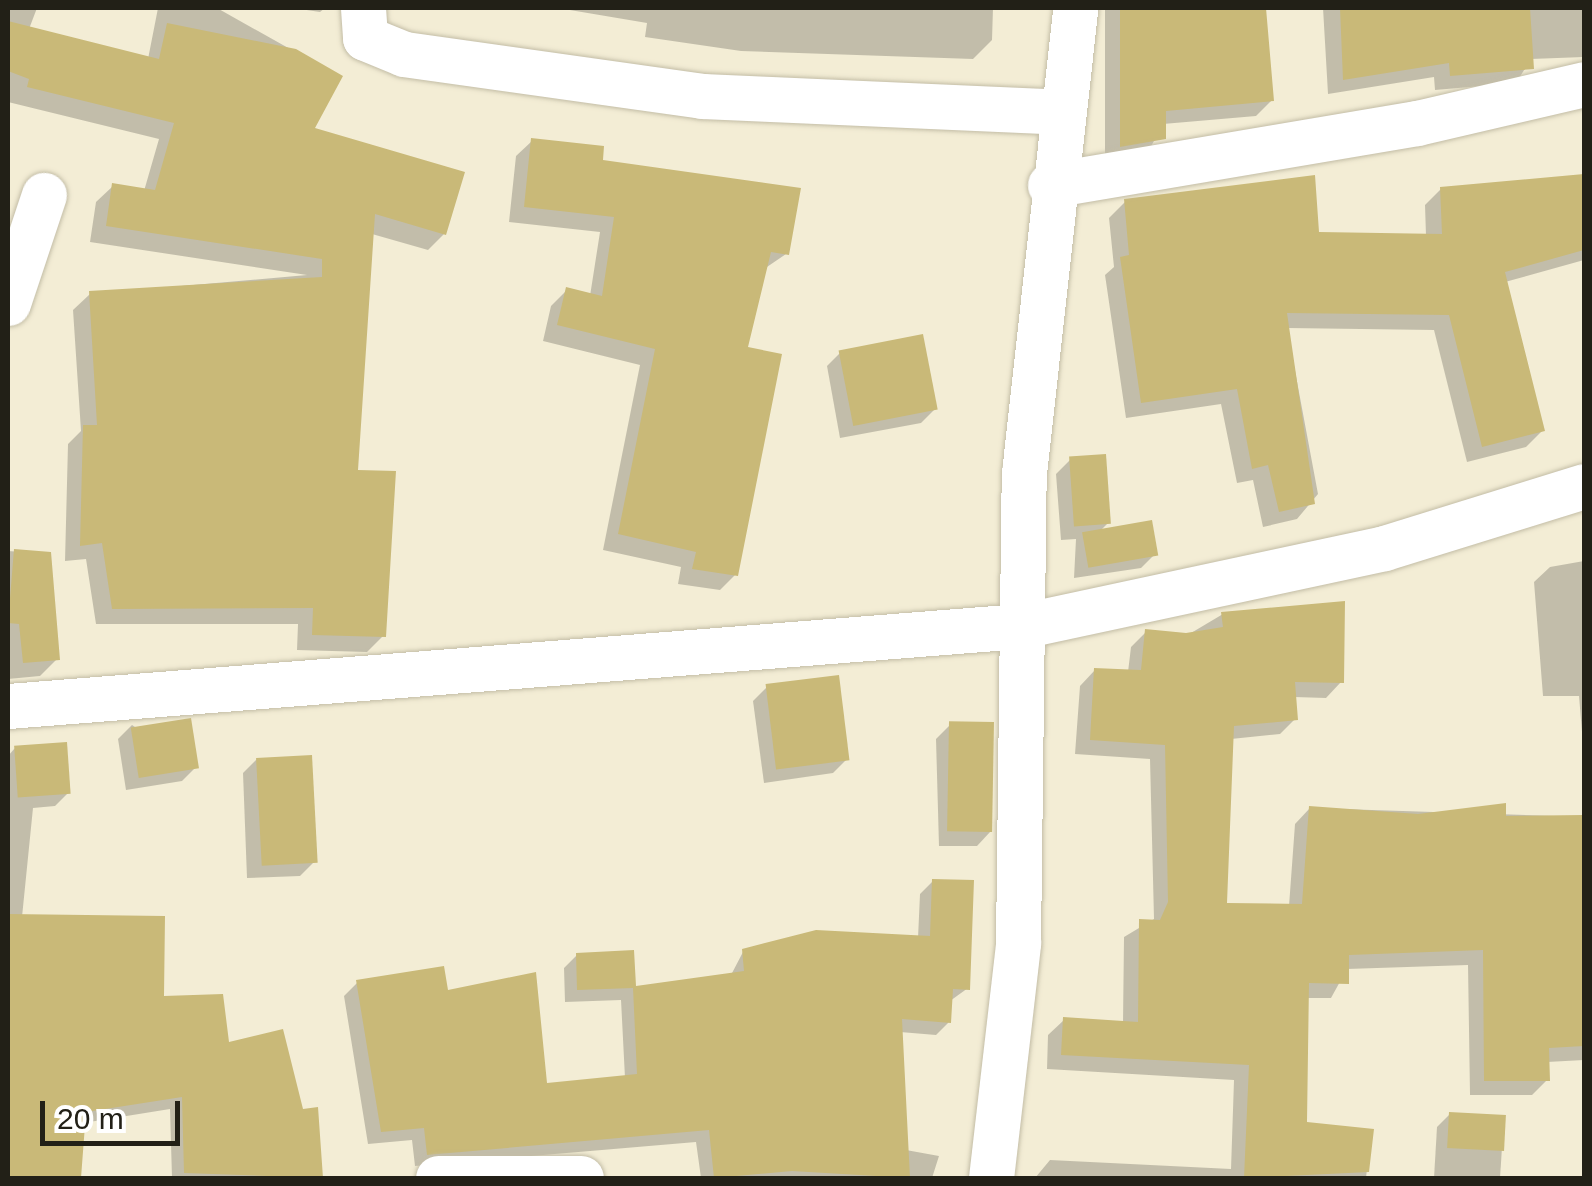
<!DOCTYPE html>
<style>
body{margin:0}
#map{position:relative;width:1592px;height:1186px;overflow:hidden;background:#f3edd5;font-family:Arial,sans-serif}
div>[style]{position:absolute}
.shadow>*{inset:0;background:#0003}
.building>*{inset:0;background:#c9b978;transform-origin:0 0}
.roads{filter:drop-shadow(0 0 2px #c3bda6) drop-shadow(0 0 2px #c3bda6)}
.minor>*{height:45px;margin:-22.5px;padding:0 22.5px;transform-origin:22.5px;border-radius:22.5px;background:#fff}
span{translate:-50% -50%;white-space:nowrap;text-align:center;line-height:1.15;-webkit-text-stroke:8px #fff;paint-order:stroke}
.frame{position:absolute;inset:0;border:10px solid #222017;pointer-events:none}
.scale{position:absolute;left:40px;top:1101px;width:140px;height:45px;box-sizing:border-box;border:5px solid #222017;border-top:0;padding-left:12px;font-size:30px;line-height:35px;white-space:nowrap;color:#222017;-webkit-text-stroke:8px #fff;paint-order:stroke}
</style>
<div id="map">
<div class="shadow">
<i style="clip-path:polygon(8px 8px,37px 8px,29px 29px,148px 59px,158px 8px,217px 8px,340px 77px,311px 129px,444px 234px,428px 250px,372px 234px,356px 472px,383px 636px,367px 652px,297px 650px,298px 624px,96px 624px,86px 559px,65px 561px,68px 444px,81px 431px,73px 310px,90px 294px,307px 275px,90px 242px,96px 202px,113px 186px,144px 191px,159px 139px,8px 102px)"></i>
<i style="clip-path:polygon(293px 8px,325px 8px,320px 12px)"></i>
<i style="clip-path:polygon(558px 8px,993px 8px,992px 40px,973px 59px,741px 51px,645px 37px,647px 23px)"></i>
<i style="clip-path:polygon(1105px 8px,1264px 8px,1272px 100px,1256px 116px,1163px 124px,1147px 154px,1105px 161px)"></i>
<i style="clip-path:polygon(1323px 8px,1584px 8px,1584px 57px,1531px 59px,1516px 83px,1435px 90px,1434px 77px,1328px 94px)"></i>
<i style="clip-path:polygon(532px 141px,600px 162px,786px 254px,764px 269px,745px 349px,736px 574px,720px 590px,678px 584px,681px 567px,603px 550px,640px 365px,543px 341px,551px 306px,567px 290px,590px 296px,600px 232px,509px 222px,516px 156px)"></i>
<i style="clip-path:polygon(1584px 177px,1584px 260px,1505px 282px,1542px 431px,1526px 447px,1467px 462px,1434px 330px,1287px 328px,1318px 494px,1297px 519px,1263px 527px,1253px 480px,1237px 483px,1221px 404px,1126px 418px,1105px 275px,1114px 267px,1109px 218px,1125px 202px,1317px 235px,1426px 236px,1425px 205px,1441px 189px)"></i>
<i style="clip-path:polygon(841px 352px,935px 409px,921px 423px,840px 438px,827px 366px)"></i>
<i style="clip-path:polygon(1070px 460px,1108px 523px,1102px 529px,1155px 554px,1141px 568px,1074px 578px,1076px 539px,1061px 540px,1056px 474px)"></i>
<i style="clip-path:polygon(8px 551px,49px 554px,57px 659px,40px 676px,8px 679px)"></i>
<i style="clip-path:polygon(1584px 561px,1584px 756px,1579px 696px,1543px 696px,1534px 582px,1550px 567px)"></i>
<i style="clip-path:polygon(1223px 614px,1341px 682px,1326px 698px,1294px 697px,1295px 719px,1280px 734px,1231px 739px,1224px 905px,1289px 906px,1295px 824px,1310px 808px,1584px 817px,1584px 1060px,1547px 1062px,1547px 1080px,1532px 1095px,1470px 1095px,1468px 965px,1347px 969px,1331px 998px,1306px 998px,1305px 1124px,1371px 1131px,1366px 1178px,1035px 1178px,1050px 1160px,1231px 1169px,1234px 1080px,1047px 1069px,1048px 1035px,1064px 1020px,1123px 1023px,1124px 937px,1154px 919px,1150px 759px,1075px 754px,1080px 686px,1095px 670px,1128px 672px,1131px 647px,1146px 632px,1186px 636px)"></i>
<i style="clip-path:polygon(767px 687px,847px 759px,833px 773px,764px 783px,753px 701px)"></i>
<i style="clip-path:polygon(132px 725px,196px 767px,182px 781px,126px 790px,118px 739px)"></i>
<i style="clip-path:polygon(950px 725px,991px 831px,977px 846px,939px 846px,936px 739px)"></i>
<i style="clip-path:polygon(15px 748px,68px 793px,55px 806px,33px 808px,22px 917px,161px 998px,301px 1112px,316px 1110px,320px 1178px,172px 1178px,170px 1109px,83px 1123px,79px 1178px,8px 1178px,8px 756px)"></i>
<i style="clip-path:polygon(257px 759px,314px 862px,300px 876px,247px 878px,243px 773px)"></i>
<i style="clip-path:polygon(933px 881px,968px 988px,950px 1001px,949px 1022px,936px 1035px,900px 1032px,906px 1150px,939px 1156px,932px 1178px,701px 1178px,696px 1142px,415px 1166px,412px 1140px,368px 1144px,344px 996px,357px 983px,446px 993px,545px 1086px,625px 1078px,621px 1000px,565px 1002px,564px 968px,577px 955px,632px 953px,634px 989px,731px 975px,743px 952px,918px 938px,920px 894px)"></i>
<i style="clip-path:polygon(1450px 1114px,1504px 1117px,1500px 1178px,1434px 1178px,1437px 1127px)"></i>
</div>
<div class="building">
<i style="clip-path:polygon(1120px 8px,1266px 8px,1274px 101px,1166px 111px,1166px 139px,1120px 147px)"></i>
<i style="clip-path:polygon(1340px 8px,1530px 8px,1534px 69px,1450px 76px,1449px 63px,1343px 80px)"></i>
<i style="clip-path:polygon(8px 21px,159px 59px,167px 23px,296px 49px,343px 76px,315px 128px,465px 172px,446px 235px,375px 214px,358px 470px,396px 471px,386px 637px,312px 635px,313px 608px,112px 609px,102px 543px,80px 546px,83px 425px,97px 425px,89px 291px,322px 277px,322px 259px,106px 226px,112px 183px,155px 190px,174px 123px,27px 87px,29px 79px,8px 71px)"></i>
<i style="clip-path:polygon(531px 138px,604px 146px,603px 160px,801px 188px,789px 255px,771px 252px,748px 347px,782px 354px,738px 576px,692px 569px,696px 552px,618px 534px,655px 349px,557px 325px,566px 287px,602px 296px,614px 217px,524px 207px)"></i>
<i style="clip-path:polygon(1584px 174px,1584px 250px,1505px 272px,1545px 431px,1482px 447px,1449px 315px,1287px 313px,1315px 504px,1279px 512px,1268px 465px,1252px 469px,1237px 389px,1141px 403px,1120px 257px,1129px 255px,1124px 199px,1315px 175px,1319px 232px,1442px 234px,1440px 187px)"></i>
<i style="left:923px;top:334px;width:77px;height:86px;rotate:79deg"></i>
<i style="left:1106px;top:454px;width:70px;height:37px;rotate:86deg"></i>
<i style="left:1152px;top:520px;width:36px;height:71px;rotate:80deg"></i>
<i style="clip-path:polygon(14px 549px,51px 552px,60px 660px,23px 663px,19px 624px,8px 623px)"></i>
<i style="clip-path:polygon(1345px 601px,1344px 683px,1295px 682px,1298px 720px,1234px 726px,1227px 903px,1302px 904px,1309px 806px,1418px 814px,1506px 803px,1506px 816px,1584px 815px,1584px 1046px,1549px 1048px,1550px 1081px,1484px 1081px,1483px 950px,1349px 955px,1349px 984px,1309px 983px,1307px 1122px,1374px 1129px,1369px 1172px,1244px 1178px,1249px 1065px,1061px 1055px,1063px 1017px,1138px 1022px,1139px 919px,1160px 920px,1168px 902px,1165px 745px,1090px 740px,1094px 668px,1141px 670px,1145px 629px,1186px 633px,1223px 627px,1221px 612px)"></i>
<i style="left:839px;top:675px;width:86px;height:74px;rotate:83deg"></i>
<i style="left:191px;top:718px;width:51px;height:61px;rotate:81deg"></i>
<i style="left:994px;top:722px;width:110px;height:45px;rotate:91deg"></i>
<i style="left:67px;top:742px;width:52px;height:53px;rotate:86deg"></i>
<i style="left:312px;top:755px;width:108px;height:56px;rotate:87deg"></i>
<i style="clip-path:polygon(932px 879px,974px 880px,970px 990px,953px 989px,951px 1023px,902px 1019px,910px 1178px,792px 1171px,714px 1178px,709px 1130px,427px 1155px,424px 1128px,381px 1132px,356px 980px,444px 966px,448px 990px,536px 972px,547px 1083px,637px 1074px,633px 988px,577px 990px,576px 953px,634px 950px,636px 986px,744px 971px,742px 949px,816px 930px,930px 936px)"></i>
<i style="clip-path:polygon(8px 914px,165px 916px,164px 996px,223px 994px,229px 1042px,283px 1029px,303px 1109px,318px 1107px,323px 1178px,184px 1173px,182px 1097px,86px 1112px,81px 1178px,8px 1178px)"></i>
<i style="left:1449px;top:1112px;width:57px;height:36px;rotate:3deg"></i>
</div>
<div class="roads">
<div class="minor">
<i style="left:363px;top:8px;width:30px;rotate:86deg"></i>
<i style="left:365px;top:38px;width:42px;rotate:22.3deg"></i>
<i style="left:404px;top:54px;width:301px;rotate:8deg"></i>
<i style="left:702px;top:96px;width:360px;rotate:2.5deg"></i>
<i style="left:1050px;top:185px;width:372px;rotate:-9.6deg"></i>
<i style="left:1417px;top:123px;width:171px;rotate:-13.1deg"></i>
<i style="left:8px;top:303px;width:114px;rotate:-71.6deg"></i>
<i style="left:8px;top:706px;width:1016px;rotate:-4.52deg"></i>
<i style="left:1021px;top:626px;width:371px;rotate:-12.1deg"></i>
<i style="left:1384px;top:548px;width:209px;rotate:-17.2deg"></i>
<i style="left:438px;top:1178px;width:143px"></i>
<i style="left:991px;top:1178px;width:237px;rotate:-83.4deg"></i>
<i style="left:1018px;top:943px;width:470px;rotate:-89.3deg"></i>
<i style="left:1024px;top:473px;width:468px;rotate:-83.7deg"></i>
</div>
</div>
<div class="frame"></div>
<div class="scale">20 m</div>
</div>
